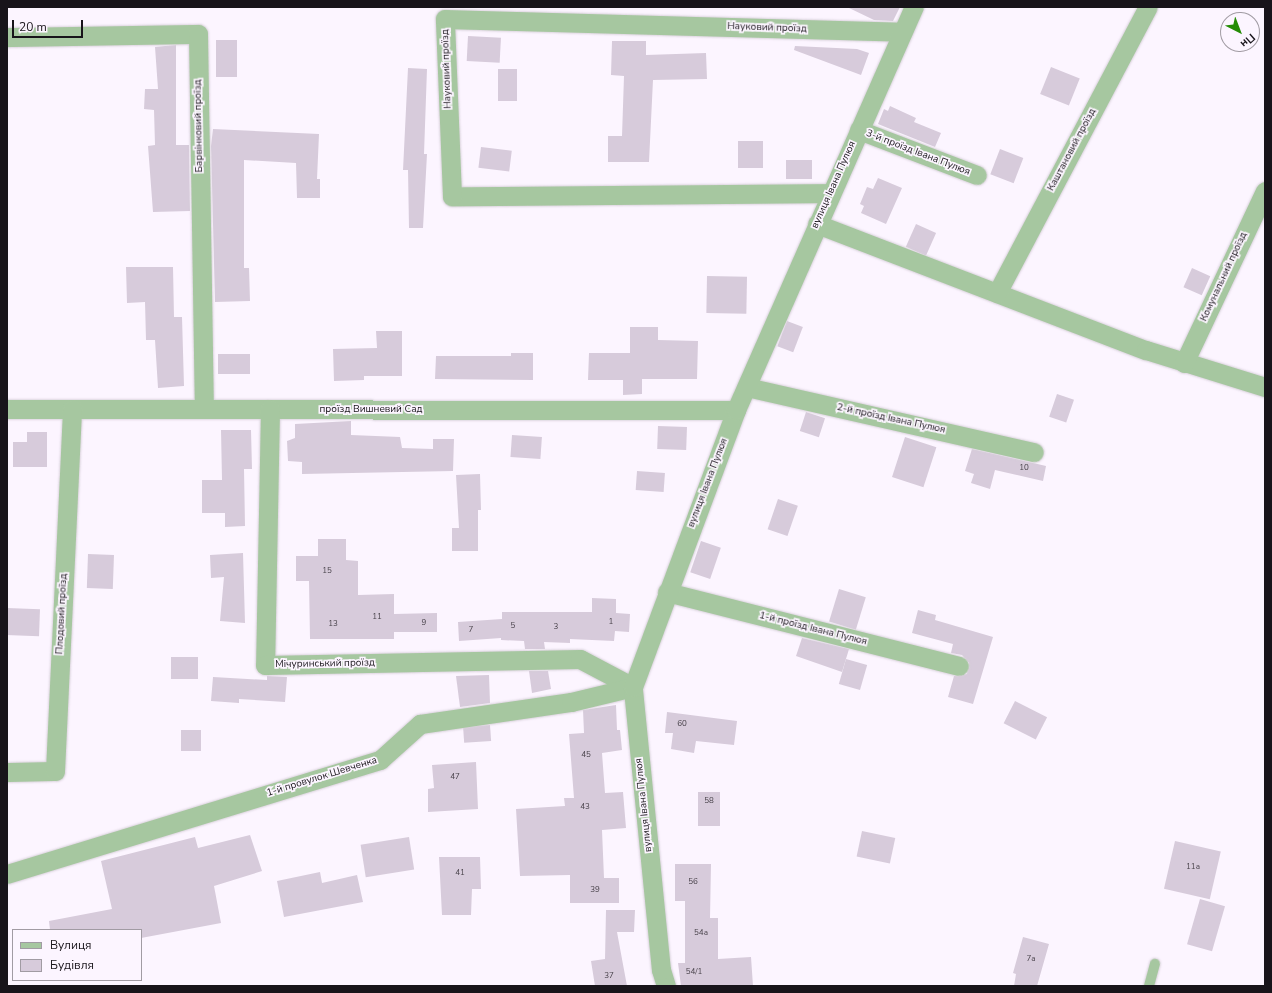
<!DOCTYPE html>
<meta charset="utf-8">
<style>
body{margin:0}
#map{position:relative;width:1272px;height:993px;overflow:hidden;background:#fcf5ff;font-family:"Nunito Sans",sans-serif}
div>[style]{position:absolute}
.building>*{inset:0;background:#d7cbdb;transform-origin:0 0}
.roads{filter:drop-shadow(0 0 1px #d8d1da) drop-shadow(0 0 1px #d8d1da)}
.lane>*{height:10px;margin:-5px;padding:0 5px;transform-origin:5px;border-radius:5px;background:#a6c7a0}
.street>*{height:19px;margin:-9.5px;padding:0 9.5px;transform-origin:9.5px;border-radius:9.5px;background:#a6c7a0}
span{translate:-50% -50%;white-space:nowrap;text-align:center;line-height:1.15;-webkit-text-stroke:3.5px #fcf5ff;paint-order:stroke}
.number-label{font-size:8px;color:#48424a}
.number-label span{-webkit-text-stroke-width:0}
.street-label{font-size:10px;color:#18141a}
.frame{position:absolute;inset:0;border:8px solid #18141a;pointer-events:none}
.legend{position:absolute;left:12px;top:929px;width:130px;height:52px;box-sizing:border-box;background:#fcf5ff;border:1px solid #a19ba3;margin:0;padding:5px 7px;list-style:none;font-size:12px;color:#18141a}
.legend li{display:flex;align-items:center;gap:8px;height:20px}
.legend b{width:20px;border:1px solid #a19ba3}
.north{position:absolute;left:1220px;top:12px;width:40px;height:40px;box-sizing:border-box;background:#fcf5ff;border:1px solid #a19ba3;border-radius:50%;rotate:138deg;font-size:11px;font-weight:700;line-height:16px;text-align:center;color:#18141a}
.north::after{content:'';display:block;margin:auto;width:14px;height:18px;background:#258c06;clip-path:polygon(50% 0,100% 100%,50% 72%,0 100%)}
.scale{position:absolute;left:12px;top:20px;width:71px;height:18px;box-sizing:border-box;border:2px solid #18141a;border-top:0;padding-left:5px;font-size:12px;line-height:14px;white-space:nowrap;color:#18141a;-webkit-text-stroke:3px #fcf5ff;paint-order:stroke}
</style>
<div id="map">
<div class="building">
<i style="clip-path:polygon(847px 7px,900px 7px,893px 21px,874px 20px)"></i>
<i style="left:468px;top:36px;width:33px;height:25px;rotate:3deg"></i>
<i style="left:237px;top:40px;width:37px;height:21px;rotate:90deg"></i>
<i style="clip-path:polygon(612px 41px,646px 41px,646px 55px,706px 53px,707px 79px,653px 80px,649px 162px,608px 162px,608px 136px,622px 136px,624px 76px,611px 75px)"></i>
<i style="clip-path:polygon(176px 45px,176px 145px,189px 145px,190px 211px,153px 212px,148px 146px,155px 145px,154px 110px,144px 109px,145px 89px,158px 89px,155px 47px)"></i>
<i style="clip-path:polygon(795px 46px,857px 49px,869px 53px,861px 75px,794px 50px)"></i>
<i style="left:1051px;top:67px;width:31px;height:29px;rotate:22deg"></i>
<i style="clip-path:polygon(408px 68px,427px 69px,424px 154px,427px 154px,423px 228px,409px 228px,408px 170px,403px 170px)"></i>
<i style="left:498px;top:69px;width:19px;height:32px"></i>
<i style="clip-path:polygon(890px 106px,916px 118px,914px 122px,941px 133px,935px 147px,878px 124px,884px 109px,888px 111px)"></i>
<i style="clip-path:polygon(213px 129px,319px 134px,317px 179px,320px 179px,320px 198px,297px 198px,296px 163px,244px 160px,244px 268px,249px 268px,250px 301px,215px 302px,211px 146px)"></i>
<i style="left:738px;top:141px;width:25px;height:27px"></i>
<i style="left:481px;top:147px;width:31px;height:21px;rotate:7deg"></i>
<i style="left:1000px;top:149px;width:25px;height:27px;rotate:21deg"></i>
<i style="left:812px;top:160px;width:19px;height:26px;rotate:90deg"></i>
<i style="clip-path:polygon(878px 178px,902px 188px,886px 224px,861px 213px,864px 206px,860px 204px,867px 187px,873px 189px)"></i>
<i style="left:916px;top:224px;width:22px;height:25px;rotate:24deg"></i>
<i style="clip-path:polygon(126px 267px,173px 267px,174px 317px,182px 317px,184px 386px,158px 388px,155px 340px,146px 340px,145px 302px,127px 303px)"></i>
<i style="left:1192px;top:268px;width:20px;height:21px;rotate:24deg"></i>
<i style="left:707px;top:276px;width:40px;height:37px;rotate:1deg"></i>
<i style="left:787px;top:321px;width:17px;height:27px;rotate:21deg"></i>
<i style="clip-path:polygon(630px 327px,658px 327px,658px 340px,698px 341px,697px 379px,642px 379px,642px 394px,623px 395px,623px 380px,588px 380px,589px 353px,630px 353px)"></i>
<i style="clip-path:polygon(376px 331px,402px 331px,402px 376px,364px 376px,364px 380px,334px 381px,333px 349px,377px 348px)"></i>
<i style="clip-path:polygon(511px 353px,533px 353px,533px 380px,435px 379px,436px 356px,511px 356px)"></i>
<i style="left:250px;top:354px;width:20px;height:32px;rotate:90deg"></i>
<i style="left:1057px;top:394px;width:18px;height:24px;rotate:19deg"></i>
<i style="left:806px;top:412px;width:20px;height:20px;rotate:18deg"></i>
<i style="clip-path:polygon(351px 421px,351px 435px,400px 437px,402px 448px,433px 449px,433px 439px,454px 439px,453px 471px,302px 474px,302px 462px,288px 461px,287px 441px,295px 438px,295px 424px)"></i>
<i style="left:658px;top:426px;width:29px;height:23px;rotate:2deg"></i>
<i style="clip-path:polygon(221px 430px,251px 430px,252px 469px,244px 469px,245px 526px,225px 527px,225px 513px,202px 513px,202px 480px,222px 480px)"></i>
<i style="clip-path:polygon(27px 432px,47px 432px,47px 467px,13px 467px,13px 442px,27px 442px)"></i>
<i style="left:512px;top:435px;width:30px;height:22px;rotate:4deg"></i>
<i style="left:905px;top:437px;width:33px;height:42px;rotate:18deg"></i>
<i style="clip-path:polygon(972px 449px,1046px 466px,1043px 481px,995px 470px,990px 489px,971px 483px,974px 474px,965px 471px)"></i>
<i style="left:637px;top:471px;width:28px;height:19px;rotate:4deg"></i>
<i style="clip-path:polygon(480px 474px,481px 510px,478px 510px,478px 551px,452px 551px,452px 528px,459px 528px,456px 475px)"></i>
<i style="left:778px;top:499px;width:21px;height:32px;rotate:19deg"></i>
<i style="clip-path:polygon(318px 539px,346px 539px,346px 560px,358px 561px,358px 595px,394px 594px,394px 614px,437px 613px,437px 632px,394px 632px,394px 639px,310px 639px,309px 581px,296px 581px,296px 556px,318px 556px)"></i>
<i style="left:701px;top:541px;width:21px;height:33px;rotate:19deg"></i>
<i style="clip-path:polygon(243px 553px,245px 623px,220px 621px,224px 577px,211px 578px,210px 555px)"></i>
<i style="left:88px;top:554px;width:26px;height:34px;rotate:2deg"></i>
<i style="left:839px;top:589px;width:28px;height:34px;rotate:17deg"></i>
<i style="clip-path:polygon(592px 598px,616px 599px,616px 613px,630px 614px,629px 632px,615px 631px,614px 641px,570px 639px,570px 643px,544px 642px,545px 649px,525px 649px,524px 641px,501px 640px,501px 638px,459px 641px,458px 622px,502px 619px,502px 612px,592px 612px)"></i>
<i style="left:7px;top:608px;width:33px;height:27px;rotate:2deg"></i>
<i style="clip-path:polygon(918px 610px,936px 615px,935px 620px,993px 637px,973px 704px,948px 697px,954px 676px,967px 674px,969px 663px,962px 655px,951px 653px,953px 644px,912px 633px)"></i>
<i style="clip-path:polygon(802px 638px,849px 649px,842px 672px,796px 656px)"></i>
<i style="left:171px;top:657px;width:27px;height:22px"></i>
<i style="left:846px;top:659px;width:22px;height:26px;rotate:16deg"></i>
<i style="clip-path:polygon(529px 671px,548px 671px,551px 689px,532px 693px)"></i>
<i style="clip-path:polygon(489px 675px,490px 703px,460px 707px,456px 676px)"></i>
<i style="clip-path:polygon(267px 676px,287px 677px,285px 702px,239px 699px,239px 703px,211px 701px,213px 677px,267px 680px)"></i>
<i style="left:1015px;top:701px;width:36px;height:25px;rotate:27deg"></i>
<i style="clip-path:polygon(616px 705px,617px 730px,620px 730px,622px 750px,602px 753px,605px 793px,623px 792px,626px 828px,602px 830px,604px 878px,619px 878px,619px 903px,570px 903px,570px 875px,520px 876px,516px 809px,565px 806px,564px 798px,574px 798px,569px 734px,584px 733px,583px 710px)"></i>
<i style="clip-path:polygon(667px 712px,737px 721px,734px 745px,696px 741px,694px 753px,671px 749px,673px 733px,665px 733px)"></i>
<i style="left:490px;top:725px;width:16px;height:27px;rotate:86deg"></i>
<i style="left:181px;top:730px;width:20px;height:21px"></i>
<i style="clip-path:polygon(476px 762px,478px 809px,428px 812px,428px 789px,434px 788px,432px 765px)"></i>
<i style="left:698px;top:792px;width:22px;height:34px"></i>
<i style="left:862px;top:831px;width:34px;height:26px;rotate:12deg"></i>
<i style="clip-path:polygon(250px 835px,262px 871px,214px 886px,221px 923px,141px 938px,141px 930px,50px 930px,49px 921px,112px 909px,101px 861px,195px 837px,198px 848px)"></i>
<i style="left:409px;top:837px;width:33px;height:49px;rotate:81deg"></i>
<i style="left:1175px;top:841px;width:47px;height:49px;rotate:13deg"></i>
<i style="clip-path:polygon(439px 857px,480px 857px,481px 889px,472px 889px,471px 915px,442px 915px)"></i>
<i style="clip-path:polygon(675px 864px,711px 864px,710px 918px,718px 918px,718px 959px,751px 957px,753px 986px,681px 986px,678px 963px,685px 963px,685px 901px,675px 901px)"></i>
<i style="clip-path:polygon(320px 872px,322px 883px,357px 875px,363px 902px,284px 917px,277px 881px)"></i>
<i style="left:1200px;top:899px;width:26px;height:47px;rotate:16deg"></i>
<i style="clip-path:polygon(606px 910px,635px 910px,634px 932px,617px 932px,627px 986px,595px 986px,591px 961px,605px 959px)"></i>
<i style="clip-path:polygon(1023px 937px,1049px 944px,1037px 986px,1014px 986px,1016px 974px,1013px 973px)"></i>
</div>
<div class="roads">
<div class="lane">
<i style="left:1149px;top:986px;width:23px;rotate:-75deg"></i>
</div>
<div class="street">
<i style="left:7px;top:37px;width:191px;rotate:-0.9deg"></i>
<i style="left:198px;top:34px;width:375px;rotate:89.1deg"></i>
<i style="left:859px;top:130px;width:126px;rotate:20.9deg"></i>
<i style="left:830px;top:193px;width:378px;rotate:179.5deg"></i>
<i style="left:452px;top:196px;width:177px;rotate:-92.3deg"></i>
<i style="left:445px;top:19px;width:456px;rotate:1.6deg"></i>
<i style="left:817px;top:224px;width:352px;rotate:21deg"></i>
<i style="left:1146px;top:350px;width:125px;rotate:17.3deg"></i>
<i style="left:997px;top:293px;width:323px;rotate:-62.2deg"></i>
<i style="left:1184px;top:363px;width:190px;rotate:-64.8deg"></i>
<i style="left:747px;top:387px;width:294px;rotate:12.8deg"></i>
<i style="left:7px;top:409px;width:729px;rotate:0.08deg"></i>
<i style="left:270px;top:409px;width:256px;rotate:91.1deg"></i>
<i style="left:265px;top:665px;width:315px;rotate:-1.1deg"></i>
<i style="left:580px;top:659px;width:60px;rotate:27.8deg"></i>
<i style="left:667px;top:592px;width:301px;rotate:14.2deg"></i>
<i style="left:7px;top:772px;width:48px;rotate:-1.2deg"></i>
<i style="left:55px;top:771px;width:362px;rotate:-87.3deg"></i>
<i style="left:7px;top:874px;width:390px;rotate:-17deg"></i>
<i style="left:380px;top:760px;width:54px;rotate:-42deg"></i>
<i style="left:420px;top:724px;width:153px;rotate:-8.3deg"></i>
<i style="left:571px;top:702px;width:64px;rotate:-13.6deg"></i>
<i style="left:666px;top:986px;width:17px;rotate:-107deg"></i>
<i style="left:661px;top:970px;width:284px;rotate:-95.7deg"></i>
<i style="left:633px;top:687px;width:296px;rotate:-69.6deg"></i>
<i style="left:736px;top:410px;width:441px;rotate:-66.2deg"></i>
</div>
</div>
<div class="number-label">
<span style="left:1024px;top:468px">10</span>
<span style="left:327px;top:571px">15</span>
<span style="left:377px;top:617px">11</span>
<span style="left:611px;top:622px">1</span>
<span style="left:424px;top:623px">9</span>
<span style="left:333px;top:624px">13</span>
<span style="left:513px;top:626px">5</span>
<span style="left:556px;top:627px">3</span>
<span style="left:471px;top:630px">7</span>
<span style="left:682px;top:724px">60</span>
<span style="left:586px;top:755px">45</span>
<span style="left:455px;top:777px">47</span>
<span style="left:709px;top:801px">58</span>
<span style="left:585px;top:807px">43</span>
<span style="left:1193px;top:867px">11а</span>
<span style="left:460px;top:873px">41</span>
<span style="left:693px;top:882px">56</span>
<span style="left:595px;top:890px">39</span>
<span style="left:701px;top:933px">54а</span>
<span style="left:1031px;top:959px">7а</span>
<span style="left:694px;top:972px">54/1</span>
<span style="left:609px;top:976px">37</span>
</div>
<div class="street-label">
<span style="left:767px;top:28px;rotate:2deg">Науковий проїзд</span>
<span style="left:447px;top:69px;rotate:-92deg">Науковий проїзд</span>
<span style="left:199px;top:126px;rotate:-91deg">Барвінковий проїзд</span>
<span style="left:1072px;top:150px;rotate:-62deg">Каштановий проїзд</span>
<span style="left:918px;top:153px;rotate:21deg">3-й проїзд Івана Пулюя</span>
<span style="left:834px;top:185px;rotate:-66deg">вулиця Івана Пулюя</span>
<span style="left:1224px;top:277px;rotate:-65deg">Комунальний проїзд</span>
<span style="left:371px;top:410px">проїзд Вишневий Сад</span>
<span style="left:891px;top:419px;rotate:12deg">2-й проїзд Івана Пулюя</span>
<span style="left:708px;top:483px;rotate:-69deg">вулиця Івана Пулюя</span>
<span style="left:62px;top:614px;rotate:-87deg">Плодовий проїзд</span>
<span style="left:813px;top:629px;rotate:14deg">1-й проїзд Івана Пулюя</span>
<span style="left:325px;top:664px;rotate:-1deg">Мічуринський проїзд</span>
<span style="left:322px;top:777px;rotate:-17deg">1-й провулок Шевченка</span>
<span style="left:644px;top:805px;rotate:-96deg">вулиця Івана Пулюя</span>
</div>
<div class="frame"></div>
<ul class="legend">
<li><b style="height:5px;background:#a6c7a0"></b>Вулиця</li>
<li><b style="height:11px;background:#d7cbdb"></b>Будівля</li>
</ul>
<div class="north">Пн</div>
<div class="scale">20 m</div>
</div>
